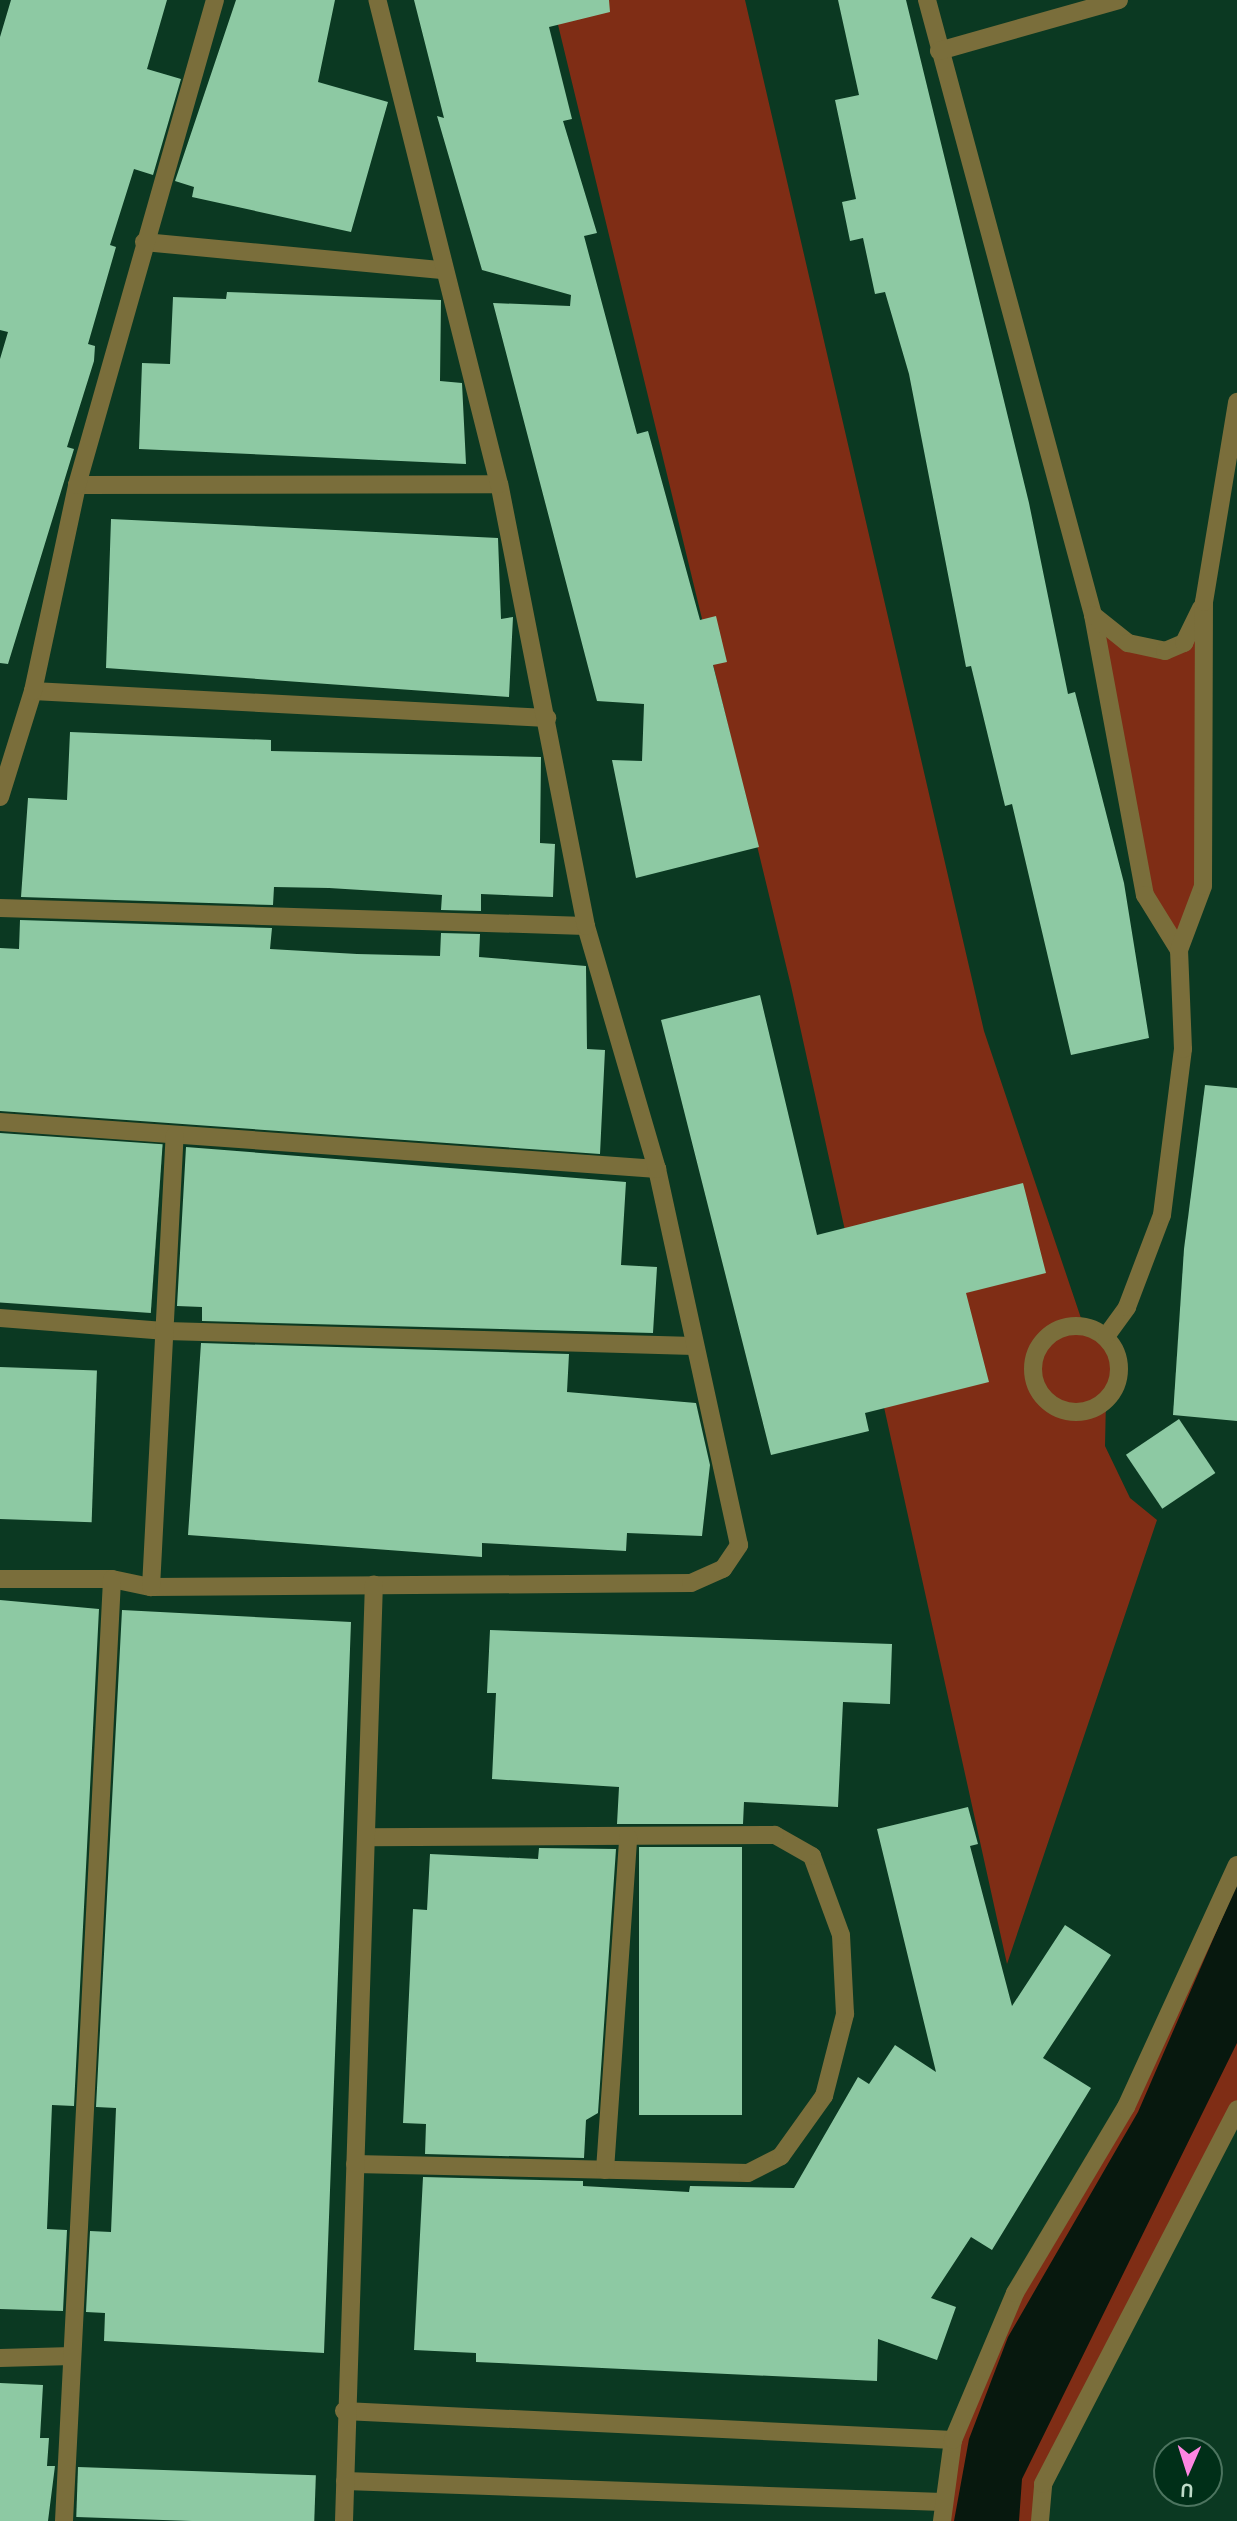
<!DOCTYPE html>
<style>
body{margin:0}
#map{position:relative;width:1237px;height:2521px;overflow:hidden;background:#0b3922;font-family:Ubuntu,sans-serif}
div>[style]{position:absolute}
.green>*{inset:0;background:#7f2d15}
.water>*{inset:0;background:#07180e}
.building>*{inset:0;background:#8dc9a3;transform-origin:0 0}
.minor>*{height:18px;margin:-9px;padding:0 9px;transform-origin:9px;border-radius:9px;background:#7a6e3b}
.minor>.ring{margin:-9px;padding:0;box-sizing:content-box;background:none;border:18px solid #7a6e3b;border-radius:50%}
span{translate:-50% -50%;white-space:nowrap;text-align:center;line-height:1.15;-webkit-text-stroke:7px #002f18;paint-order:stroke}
.north{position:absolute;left:1153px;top:2437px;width:70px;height:70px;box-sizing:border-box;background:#002f18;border:2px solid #4c745f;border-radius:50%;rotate:183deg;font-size:19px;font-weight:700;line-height:28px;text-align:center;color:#bfdcc9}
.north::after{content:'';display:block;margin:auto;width:24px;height:32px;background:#fd86e2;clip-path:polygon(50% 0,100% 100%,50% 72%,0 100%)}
</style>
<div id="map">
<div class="green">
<i style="clip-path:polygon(552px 0,745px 0,984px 1031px,1084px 1327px,1107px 1335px,1116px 1351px,1120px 1372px,1106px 1400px,1105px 1446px,1130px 1498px,1157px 1520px,1007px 1964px,791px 986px)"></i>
<i style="clip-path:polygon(1204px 602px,1203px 886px,1179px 950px,1145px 895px,1093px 615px,1128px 643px,1184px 643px)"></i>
<i style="clip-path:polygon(1237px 1865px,1237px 2109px,1043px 2484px,1040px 2521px,942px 2521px,976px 2381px,1126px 2107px)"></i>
</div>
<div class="water">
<i style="clip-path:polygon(1237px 1884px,1237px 2043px,1022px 2479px,1019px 2521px,954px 2521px,969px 2439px,1008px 2337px,1138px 2112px)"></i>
</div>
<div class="building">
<i style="clip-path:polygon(11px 0,167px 0,147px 69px,181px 79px,153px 175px,134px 169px,110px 245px,116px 247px,88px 344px,95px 346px,94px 361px,67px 447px,74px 449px,8px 664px,0 663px,0 359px,8px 332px,0 330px,0 37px)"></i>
<i style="clip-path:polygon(236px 0,335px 0,318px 82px,388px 102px,351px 232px,192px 197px,194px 187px,175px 181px)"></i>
<i style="clip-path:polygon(414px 0,609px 0,610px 12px,549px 27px,572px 119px,563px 121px,597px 233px,584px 236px,637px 434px,648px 431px,700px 620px,716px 616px,727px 662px,713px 665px,759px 847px,636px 878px,612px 760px,642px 761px,644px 704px,597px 701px,493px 303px,570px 306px,571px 295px,482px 270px,437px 116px,444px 118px)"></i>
<i style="clip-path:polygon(838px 0,906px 0,1029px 503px,1068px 694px,1075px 692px,1124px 883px,1149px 1038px,1071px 1055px,1012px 804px,1005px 806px,971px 666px,966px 667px,909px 374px,885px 292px,875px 294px,863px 238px,850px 241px,842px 202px,856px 199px,835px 100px,859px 95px)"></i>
<i style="clip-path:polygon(227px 292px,441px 300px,440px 381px,462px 383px,466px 464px,139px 449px,142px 363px,170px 364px,173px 297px,226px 299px)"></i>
<i style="clip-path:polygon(111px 519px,498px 538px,501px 619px,513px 617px,509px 697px,106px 668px)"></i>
<i style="clip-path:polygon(70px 732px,271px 740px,271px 751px,541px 757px,540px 843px,555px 844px,553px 897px,481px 894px,481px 911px,441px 910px,442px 895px,329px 888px,274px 887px,273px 905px,21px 897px,28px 798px,67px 800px)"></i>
<i style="clip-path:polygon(20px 920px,272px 928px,270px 949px,357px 954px,440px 956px,441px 933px,480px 934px,479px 957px,586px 966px,587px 1049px,605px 1050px,600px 1154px,0 1111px,0 948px,19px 949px)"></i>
<i style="clip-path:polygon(760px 995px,817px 1235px,1023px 1183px,1046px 1273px,966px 1293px,989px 1382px,865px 1413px,869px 1431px,771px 1455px,661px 1020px)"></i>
<i style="clip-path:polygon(1205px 1085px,1237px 1088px,1237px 1421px,1173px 1415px,1184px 1249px)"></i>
<i style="left:0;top:1133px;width:163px;height:169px;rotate:4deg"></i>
<i style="clip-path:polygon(186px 1147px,626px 1182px,621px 1265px,657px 1267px,653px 1333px,202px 1321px,202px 1307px,177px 1306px)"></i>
<i style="clip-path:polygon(201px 1343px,569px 1354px,567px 1392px,696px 1403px,710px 1465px,702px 1536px,627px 1533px,626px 1551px,482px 1543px,482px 1557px,188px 1535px)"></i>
<i style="left:0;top:1367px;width:97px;height:152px;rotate:2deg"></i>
<i style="left:1179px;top:1419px;width:65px;height:64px;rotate:56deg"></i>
<i style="clip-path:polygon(0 1600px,99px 1609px,74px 2106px,52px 2105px,47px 2229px,67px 2230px,63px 2311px,0 2309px)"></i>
<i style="clip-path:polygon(122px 1610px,351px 1622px,324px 2353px,104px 2341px,105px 2313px,86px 2312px,90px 2231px,111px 2232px,116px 2108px,96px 2107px)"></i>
<i style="clip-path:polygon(490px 1630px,892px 1644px,890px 1704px,843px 1702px,838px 1807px,744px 1802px,743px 1824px,617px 1824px,619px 1787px,492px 1779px,496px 1693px,487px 1693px)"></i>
<i style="clip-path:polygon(968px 1807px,978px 1844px,970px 1846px,1012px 2006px,1065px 1925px,1111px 1955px,1043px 2058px,1091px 2088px,992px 2250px,971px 2237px,931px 2298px,956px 2307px,937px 2360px,878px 2339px,877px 2381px,476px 2362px,476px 2353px,414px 2350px,423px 2177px,583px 2181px,583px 2186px,689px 2192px,690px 2186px,794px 2188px,858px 2077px,869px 2084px,895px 2045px,936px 2072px,877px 1829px)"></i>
<i style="left:639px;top:1847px;width:103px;height:268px"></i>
<i style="clip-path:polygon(539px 1848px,616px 1849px,598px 2113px,586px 2120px,584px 2158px,425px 2154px,426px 2124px,403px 2123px,413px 1909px,427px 1910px,430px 1854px,538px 1859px)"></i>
<i style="clip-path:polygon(0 2383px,43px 2385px,40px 2438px,49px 2438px,47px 2466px,55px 2466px,48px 2521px,0 2521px)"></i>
<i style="left:78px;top:2467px;width:238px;height:50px;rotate:2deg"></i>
</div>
<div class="minor">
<i style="left:927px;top:0;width:637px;rotate:74.89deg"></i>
<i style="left:1093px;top:615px;width:285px;rotate:79.5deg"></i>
<i style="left:1145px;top:895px;width:65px;rotate:58.3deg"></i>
<i style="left:939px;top:51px;width:187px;rotate:-15.8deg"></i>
<i style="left:144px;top:242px;width:299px;rotate:5.4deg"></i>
<i style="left:77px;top:485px;width:422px;rotate:-0.1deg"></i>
<i style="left:1093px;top:615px;width:45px;rotate:38.7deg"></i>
<i style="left:1128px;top:643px;width:38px;rotate:12deg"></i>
<i style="left:1165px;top:651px;width:21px;rotate:-23deg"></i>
<i style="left:1184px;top:643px;width:39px;rotate:-64deg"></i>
<i style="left:33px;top:691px;width:515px;rotate:3.01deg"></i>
<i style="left:0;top:797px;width:111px;rotate:-72.7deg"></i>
<i style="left:33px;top:691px;width:211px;rotate:-77.9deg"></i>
<i style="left:77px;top:485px;width:504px;rotate:-74.12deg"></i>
<i style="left:0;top:908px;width:586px;rotate:1.76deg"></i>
<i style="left:0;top:1122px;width:659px;rotate:4.09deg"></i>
<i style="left:0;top:1318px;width:167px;rotate:4.5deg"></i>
<i style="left:166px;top:1331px;width:528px;rotate:1.63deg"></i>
<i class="ring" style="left:1033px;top:1326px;width:68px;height:68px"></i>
<i style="left:1107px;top:1335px;width:34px;rotate:-54deg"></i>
<i style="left:1127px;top:1307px;width:98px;rotate:-69.2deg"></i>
<i style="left:1162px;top:1215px;width:167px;rotate:-82.8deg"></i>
<i style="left:1183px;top:1049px;width:99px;rotate:-92.3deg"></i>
<i style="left:1179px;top:950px;width:68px;rotate:-69.4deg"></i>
<i style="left:1203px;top:886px;width:284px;rotate:-89.8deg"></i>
<i style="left:1204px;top:602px;width:203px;rotate:-80.6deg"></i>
<i style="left:0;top:1579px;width:112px"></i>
<i style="left:112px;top:1579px;width:40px;rotate:12deg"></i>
<i style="left:151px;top:1587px;width:540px;rotate:-0.42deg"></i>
<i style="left:691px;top:1583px;width:35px;rotate:-24deg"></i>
<i style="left:723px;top:1569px;width:29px;rotate:-56deg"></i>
<i style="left:739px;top:1545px;width:385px;rotate:-102.3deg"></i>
<i style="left:657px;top:1169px;width:253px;rotate:-106.3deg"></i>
<i style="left:586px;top:926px;width:450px;rotate:-101.1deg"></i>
<i style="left:499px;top:484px;width:499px;rotate:-104.1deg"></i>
<i style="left:151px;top:1587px;width:452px;rotate:-87deg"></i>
<i style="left:355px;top:2164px;width:393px;rotate:1.3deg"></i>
<i style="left:748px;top:2173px;width:37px;rotate:-27deg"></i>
<i style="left:781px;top:2156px;width:74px;rotate:-54.4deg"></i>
<i style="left:824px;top:2096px;width:85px;rotate:-75.6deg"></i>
<i style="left:845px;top:2014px;width:79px;rotate:-92.9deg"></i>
<i style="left:841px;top:1935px;width:84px;rotate:-110.2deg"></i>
<i style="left:812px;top:1856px;width:43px;rotate:-150.4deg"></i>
<i style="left:775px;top:1835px;width:406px;rotate:179.7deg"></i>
<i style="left:605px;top:2170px;width:333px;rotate:-86deg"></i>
<i style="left:0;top:2358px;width:72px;rotate:-1.6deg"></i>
<i style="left:344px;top:2411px;width:610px;rotate:2.73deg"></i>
<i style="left:345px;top:2481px;width:598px;rotate:2.01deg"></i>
<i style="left:64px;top:2521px;width:943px;rotate:-87.08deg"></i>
<i style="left:344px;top:2521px;width:937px;rotate:-88.17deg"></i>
<i style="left:942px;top:2521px;width:82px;rotate:-82.3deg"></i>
<i style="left:953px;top:2440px;width:160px;rotate:-67.1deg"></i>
<i style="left:1015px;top:2293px;width:217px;rotate:-59.2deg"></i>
<i style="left:1126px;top:2107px;width:266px;rotate:-65.4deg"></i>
<i style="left:1040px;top:2521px;width:37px;rotate:-85deg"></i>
<i style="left:1043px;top:2484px;width:422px;rotate:-62.6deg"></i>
</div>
<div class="north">U</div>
</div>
